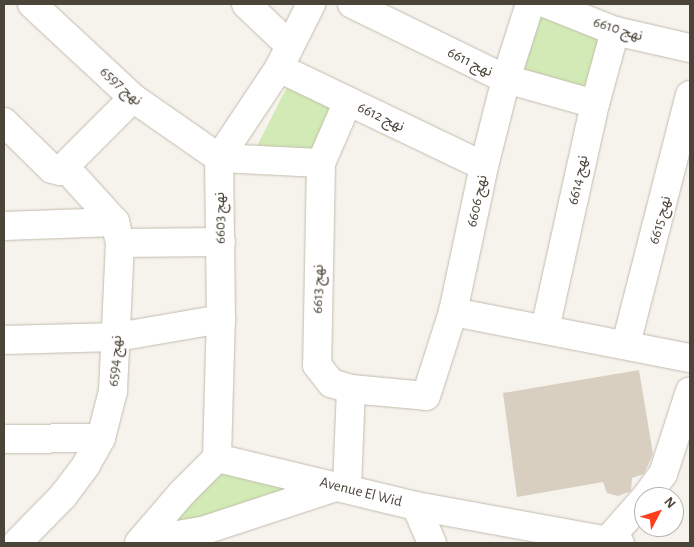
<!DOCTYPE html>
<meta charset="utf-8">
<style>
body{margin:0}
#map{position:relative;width:694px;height:547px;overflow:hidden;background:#f6f3ec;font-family:"Alegreya Sans","Noto Sans Arabic",sans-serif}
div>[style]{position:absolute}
.green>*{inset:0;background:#d2eab5}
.building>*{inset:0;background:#d8cfc1}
.roads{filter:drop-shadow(0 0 1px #c2bbae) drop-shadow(0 0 1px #c2bbae)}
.minor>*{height:28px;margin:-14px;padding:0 14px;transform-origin:14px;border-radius:14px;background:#fff}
span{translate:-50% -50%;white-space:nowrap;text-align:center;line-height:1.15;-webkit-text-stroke:4px #fff;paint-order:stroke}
.street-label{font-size:15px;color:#4b4439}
.frame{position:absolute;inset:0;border:5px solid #4b4439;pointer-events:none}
.north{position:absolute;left:634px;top:487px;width:50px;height:50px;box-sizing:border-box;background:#fff;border:1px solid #b7b4b0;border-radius:50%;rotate:50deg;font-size:14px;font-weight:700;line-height:20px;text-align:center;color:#4b4439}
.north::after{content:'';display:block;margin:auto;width:18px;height:22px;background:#fc3f1d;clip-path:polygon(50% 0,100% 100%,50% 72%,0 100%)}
</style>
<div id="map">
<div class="green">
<i style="clip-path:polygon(536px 8px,606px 36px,592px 97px,515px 76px)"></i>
<i style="clip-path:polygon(290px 81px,353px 110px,328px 170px,249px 162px)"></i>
<i style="clip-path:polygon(226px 471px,313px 486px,164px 527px,211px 481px)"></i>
</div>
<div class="building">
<i style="clip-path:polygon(639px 370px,653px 454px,644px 474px,632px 478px,631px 491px,618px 496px,607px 493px,603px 482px,517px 497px,503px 393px)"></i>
</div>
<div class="roads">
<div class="minor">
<i style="left:32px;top:4px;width:138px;rotate:42.9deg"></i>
<i style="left:133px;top:98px;width:105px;rotate:34.9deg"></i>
<i style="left:246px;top:4px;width:59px;rotate:43.6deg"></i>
<i style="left:352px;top:4px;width:171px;rotate:26deg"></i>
<i style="left:506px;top:79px;width:92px;rotate:15.7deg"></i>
<i style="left:547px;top:4px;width:73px;rotate:21.7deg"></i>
<i style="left:615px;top:31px;width:77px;rotate:12.8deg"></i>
<i style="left:279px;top:68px;width:227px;rotate:25.6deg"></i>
<i style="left:348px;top:101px;width:68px;rotate:113.5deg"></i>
<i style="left:321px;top:163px;width:202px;rotate:91.1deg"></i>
<i style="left:317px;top:365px;width:23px;rotate:52deg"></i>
<i style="left:331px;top:383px;width:21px;rotate:17deg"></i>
<i style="left:351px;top:389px;width:75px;rotate:5.3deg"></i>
<i style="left:426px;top:396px;width:88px;rotate:-72.2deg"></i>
<i style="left:453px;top:312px;width:149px;rotate:-78deg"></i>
<i style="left:484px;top:166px;width:90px;rotate:-75.8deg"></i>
<i style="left:506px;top:79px;width:79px;rotate:-72.3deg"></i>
<i style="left:4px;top:122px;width:67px;rotate:44.4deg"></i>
<i style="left:52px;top:169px;width:8px;rotate:14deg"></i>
<i style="left:60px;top:171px;width:103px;rotate:-45deg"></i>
<i style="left:219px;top:158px;width:102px;rotate:2.8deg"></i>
<i style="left:4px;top:226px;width:111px;rotate:-2.1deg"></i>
<i style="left:120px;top:243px;width:101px;rotate:-0.6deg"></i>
<i style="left:453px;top:312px;width:241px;rotate:11deg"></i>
<i style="left:545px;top:329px;width:230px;rotate:-77.5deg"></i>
<i style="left:595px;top:104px;width:76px;rotate:-74.7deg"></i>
<i style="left:4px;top:340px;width:113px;rotate:-1.5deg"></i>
<i style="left:117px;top:337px;width:106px;rotate:-9.8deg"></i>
<i style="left:626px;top:344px;width:257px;rotate:-75.6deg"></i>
<i style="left:4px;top:439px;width:97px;rotate:-0.6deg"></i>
<i style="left:217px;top:458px;width:139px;rotate:-88.4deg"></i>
<i style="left:221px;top:319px;width:161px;rotate:-90.7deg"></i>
<i style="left:219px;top:158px;width:108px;rotate:-56.3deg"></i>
<i style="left:279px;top:68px;width:72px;rotate:-63.4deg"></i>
<i style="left:347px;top:488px;width:99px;rotate:-87.7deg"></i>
<i style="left:646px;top:497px;width:29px;rotate:-54deg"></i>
<i style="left:663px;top:474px;width:87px;rotate:-72deg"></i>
<i style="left:416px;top:506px;width:40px;rotate:66.6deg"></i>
<i style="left:608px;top:540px;width:55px;rotate:-48.7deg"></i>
<i style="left:142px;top:541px;width:61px;rotate:-9.5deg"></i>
<i style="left:202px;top:531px;width:144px;rotate:-18.2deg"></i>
<i style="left:17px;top:543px;width:66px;rotate:-45.6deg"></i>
<i style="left:63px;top:496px;width:39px;rotate:-53deg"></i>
<i style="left:86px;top:465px;width:31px;rotate:-61deg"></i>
<i style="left:101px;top:438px;width:49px;rotate:-75.7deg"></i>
<i style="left:113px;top:391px;width:148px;rotate:-87.3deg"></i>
<i style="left:120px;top:243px;width:22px;rotate:-103deg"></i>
<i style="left:115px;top:222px;width:74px;rotate:-132.3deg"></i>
<i style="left:139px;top:543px;width:66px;rotate:-49.3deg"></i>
<i style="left:182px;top:493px;width:49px;rotate:-45deg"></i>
<i style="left:217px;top:458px;width:205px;rotate:13.6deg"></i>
<i style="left:416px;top:506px;width:207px;rotate:10.3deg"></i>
</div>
</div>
<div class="street-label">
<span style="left:618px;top:29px;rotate:17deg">نهج 6610</span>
<span style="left:470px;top:62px;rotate:26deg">نهج 6611</span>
<span style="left:121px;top:86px;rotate:41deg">نهج 6597</span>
<span style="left:381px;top:117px;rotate:25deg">نهج 6612</span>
<span style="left:578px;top:180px;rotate:-78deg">نهج 6614</span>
<span style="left:477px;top:201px;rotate:-78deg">نهج 6606</span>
<span style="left:220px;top:218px;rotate:-91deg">نهج 6603</span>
<span style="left:660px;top:220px;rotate:-75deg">نهج 6615</span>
<span style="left:318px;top:289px;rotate:-89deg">نهج 6613</span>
<span style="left:115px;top:361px;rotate:-86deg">نهج 6594</span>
<span style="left:361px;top:492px;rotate:14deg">Avenue El Wid</span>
</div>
<div class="frame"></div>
<div class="north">N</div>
</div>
